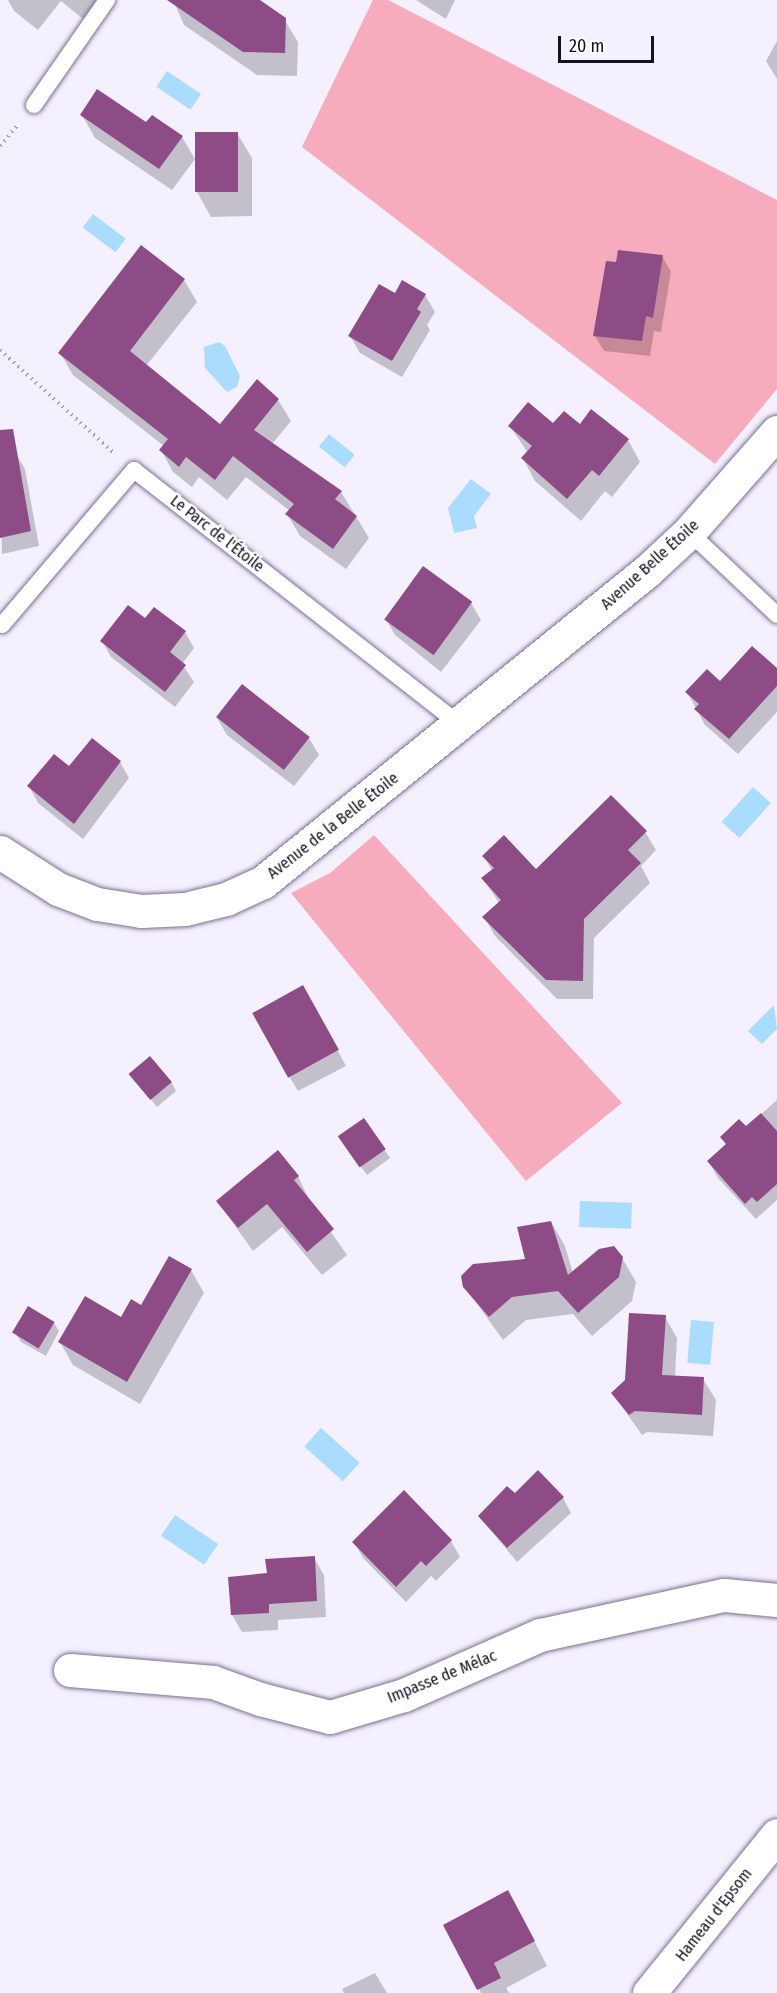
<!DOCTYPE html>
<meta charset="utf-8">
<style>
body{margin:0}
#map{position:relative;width:777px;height:1993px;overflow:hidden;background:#f5f0fe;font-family:"Fira Sans Condensed",sans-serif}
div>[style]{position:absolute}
.green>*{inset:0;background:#f7acbe}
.water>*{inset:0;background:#aadcfe;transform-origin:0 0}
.shadow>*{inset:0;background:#0003}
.building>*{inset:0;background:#8e4c86;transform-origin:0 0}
.path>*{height:4px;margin-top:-2px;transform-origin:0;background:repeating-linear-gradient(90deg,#a6a1ae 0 1.5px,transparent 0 6px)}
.roads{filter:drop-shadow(0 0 2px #7b708f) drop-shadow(0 0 2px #7b708f)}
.lane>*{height:16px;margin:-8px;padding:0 8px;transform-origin:8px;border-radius:8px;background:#fff}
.street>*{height:33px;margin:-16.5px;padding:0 16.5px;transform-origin:16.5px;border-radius:16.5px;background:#fff}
span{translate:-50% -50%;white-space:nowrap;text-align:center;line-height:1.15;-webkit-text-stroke:4.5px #fff;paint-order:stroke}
.street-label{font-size:16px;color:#15111d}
.scale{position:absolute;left:558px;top:36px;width:96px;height:27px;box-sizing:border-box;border:3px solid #15111d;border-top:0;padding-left:8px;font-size:18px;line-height:21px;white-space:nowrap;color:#15111d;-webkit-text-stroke:4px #fff;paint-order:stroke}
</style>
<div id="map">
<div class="green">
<i style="clip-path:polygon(373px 0,388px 0,777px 200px,777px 389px,715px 464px,302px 147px)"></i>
<i style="clip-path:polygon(374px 835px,622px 1103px,526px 1181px,291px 893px,330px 873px)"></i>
</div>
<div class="water">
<i style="left:167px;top:71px;width:41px;height:19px;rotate:34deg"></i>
<i style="left:93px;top:214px;width:41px;height:17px;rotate:37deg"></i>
<i style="clip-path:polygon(219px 342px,225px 346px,240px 376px,237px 387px,227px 392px,205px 368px,204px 347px)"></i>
<i style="left:329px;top:434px;width:33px;height:16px;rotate:39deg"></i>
<i style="clip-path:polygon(471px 479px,491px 494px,474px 516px,477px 528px,454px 533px,448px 508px)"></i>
<i style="left:753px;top:787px;width:24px;height:47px;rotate:42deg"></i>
<i style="clip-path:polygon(774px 1005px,777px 1029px,762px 1044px,748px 1031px)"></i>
<i style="left:580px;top:1201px;width:52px;height:26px;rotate:2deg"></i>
<i style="left:691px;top:1320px;width:23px;height:43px;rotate:5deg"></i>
<i style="left:321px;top:1428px;width:52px;height:25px;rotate:42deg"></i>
<i style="left:175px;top:1515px;width:52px;height:25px;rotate:34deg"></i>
</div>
<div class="shadow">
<i style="clip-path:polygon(8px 0,98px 0,83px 19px,61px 1px,38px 30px,14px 11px)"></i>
<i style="clip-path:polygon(173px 0,257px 0,284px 19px,298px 42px,297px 76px,257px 75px,184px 25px)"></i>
<i style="clip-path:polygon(416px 0,455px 0,446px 19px)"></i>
<i style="clip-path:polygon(777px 41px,777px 79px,766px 61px)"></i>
<i style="clip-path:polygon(82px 115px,146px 124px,182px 137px,195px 159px,172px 190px,95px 138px)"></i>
<i style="clip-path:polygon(237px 133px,252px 158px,252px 216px,211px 217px,197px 192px,196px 134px)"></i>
<i style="clip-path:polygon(662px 256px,671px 272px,661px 332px,654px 331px,650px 356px,604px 351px,595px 336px,617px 264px)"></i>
<i style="clip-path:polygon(184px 280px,197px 302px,146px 366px,221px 426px,278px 400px,291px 421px,272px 444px,341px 492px,369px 538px,346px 569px,300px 536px,287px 514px,290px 511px,246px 477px,227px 500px,199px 477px,192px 487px,173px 472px,161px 450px,164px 446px,73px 375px,60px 353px)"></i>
<i style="clip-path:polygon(395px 295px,425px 295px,435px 312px,427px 325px,430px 330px,402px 377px,360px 353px,350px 336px)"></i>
<i style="clip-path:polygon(510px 426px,580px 426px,628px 440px,640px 462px,612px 497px,605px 491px,581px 521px,535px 481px,523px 459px,528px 453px)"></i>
<i style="clip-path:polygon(16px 454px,25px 469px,39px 546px,2px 554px,0 457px)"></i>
<i style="clip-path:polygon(471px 603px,481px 620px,441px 672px,395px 635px,385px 618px)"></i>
<i style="clip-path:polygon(145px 620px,185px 632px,194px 648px,182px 664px,194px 682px,175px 707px,111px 657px,102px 641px)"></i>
<i style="clip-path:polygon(777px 670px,777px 712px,738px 754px,705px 725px,687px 692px)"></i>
<i style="clip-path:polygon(217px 718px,309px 738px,319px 755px,294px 786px,227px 735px)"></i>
<i style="clip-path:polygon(120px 762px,129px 778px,83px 839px,38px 803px,29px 786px,69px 768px)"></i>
<i style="clip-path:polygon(645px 832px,656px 850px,641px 866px,650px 883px,594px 938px,593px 999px,557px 999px,495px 936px,484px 917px,500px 904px,483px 879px,492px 871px,484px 856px,536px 871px)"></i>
<i style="clip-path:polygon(311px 1002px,346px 1066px,298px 1091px,289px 1076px)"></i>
<i style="clip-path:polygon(131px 1074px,171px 1082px,176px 1091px,157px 1107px)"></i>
<i style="clip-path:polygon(777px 1100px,777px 1200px,756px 1219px,718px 1178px,709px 1162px,727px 1146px,722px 1137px,746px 1128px)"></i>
<i style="clip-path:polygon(364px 1120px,390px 1158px,367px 1175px,345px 1145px)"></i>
<i style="clip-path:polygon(298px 1176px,310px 1202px,347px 1255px,322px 1275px,282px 1227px,253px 1251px,218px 1202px)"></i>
<i style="clip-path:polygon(551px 1222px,565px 1246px,573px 1273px,622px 1258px,636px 1282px,632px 1301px,592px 1336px,573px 1314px,526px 1320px,503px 1340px,465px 1287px,527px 1260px)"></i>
<i style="clip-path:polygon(191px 1270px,204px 1293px,140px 1404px,73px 1365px,60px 1342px,121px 1319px)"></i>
<i style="clip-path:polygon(665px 1317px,677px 1338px,675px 1377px,703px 1379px,716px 1400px,713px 1436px,647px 1432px,642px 1435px,613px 1394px,626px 1381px)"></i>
<i style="clip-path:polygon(54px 1323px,59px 1331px,46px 1356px,21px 1342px,16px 1334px)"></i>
<i style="clip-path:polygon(404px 1493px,451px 1541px,460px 1557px,436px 1581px,431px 1576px,406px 1602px,363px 1558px,354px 1542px)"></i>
<i style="clip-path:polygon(515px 1495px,563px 1498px,571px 1513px,517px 1562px,480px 1517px)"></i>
<i style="clip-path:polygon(314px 1558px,324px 1575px,326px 1617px,278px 1620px,278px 1630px,242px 1632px,232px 1615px,269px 1574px)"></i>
<i style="clip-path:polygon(522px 1917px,547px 1966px,506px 1988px,509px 1993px,481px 1993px,445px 1926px)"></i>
<i style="clip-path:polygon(375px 1973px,387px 1993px,344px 1993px,342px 1989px)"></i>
</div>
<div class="building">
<i style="clip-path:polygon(167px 0,260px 0,286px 18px,285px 53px,243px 52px)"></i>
<i style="clip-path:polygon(97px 89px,146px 122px,152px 115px,183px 136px,159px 169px,80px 115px)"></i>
<i style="left:195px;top:132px;width:43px;height:60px"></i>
<i style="clip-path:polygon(141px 245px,185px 279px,130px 351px,220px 424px,257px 379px,279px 399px,254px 430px,342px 491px,335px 499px,357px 516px,333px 549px,285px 514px,294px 504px,233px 456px,215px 480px,186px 457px,179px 467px,159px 450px,168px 439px,58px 353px)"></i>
<i style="clip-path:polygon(618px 250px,663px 255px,653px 318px,646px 316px,642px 341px,593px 336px,606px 261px,616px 262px)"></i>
<i style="clip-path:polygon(402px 280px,426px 294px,417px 309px,421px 312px,392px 361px,348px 336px,379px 284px,395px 293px)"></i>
<i style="clip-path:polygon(528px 402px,553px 423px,564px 411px,580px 424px,591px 409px,629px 439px,599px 476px,592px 470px,567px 499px,521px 458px,532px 446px,508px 426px)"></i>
<i style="clip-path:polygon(13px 429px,31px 531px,0 538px,0 430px)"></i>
<i style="left:423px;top:566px;width:61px;height:66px;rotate:36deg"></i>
<i style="clip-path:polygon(128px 605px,145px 618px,154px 607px,186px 631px,170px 652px,186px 665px,165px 692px,100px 641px)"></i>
<i style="clip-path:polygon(752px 646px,777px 668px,777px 686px,729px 739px,694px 709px,699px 704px,685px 692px,707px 669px,720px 681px)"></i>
<i style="left:242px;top:684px;width:86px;height:42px;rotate:38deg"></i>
<i style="clip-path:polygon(92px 738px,121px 761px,74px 824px,27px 786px,54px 754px,69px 766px)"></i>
<i style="clip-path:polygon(611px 795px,647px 831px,628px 850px,641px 863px,584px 919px,583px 981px,546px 980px,482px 917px,501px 900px,481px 878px,494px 868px,482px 856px,504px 835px,536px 869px)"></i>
<i style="left:303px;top:985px;width:74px;height:58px;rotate:61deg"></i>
<i style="left:150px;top:1056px;width:34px;height:28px;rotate:50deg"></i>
<i style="clip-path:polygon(761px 1113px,777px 1131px,777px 1184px,757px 1202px,752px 1197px,745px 1204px,707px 1161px,726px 1144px,720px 1137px,739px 1119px,746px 1126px)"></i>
<i style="left:364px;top:1118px;width:38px;height:32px;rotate:55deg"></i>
<i style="clip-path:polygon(278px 1150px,299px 1176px,294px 1180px,334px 1229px,307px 1252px,267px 1204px,238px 1228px,216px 1201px)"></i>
<i style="clip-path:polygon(551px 1221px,568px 1275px,599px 1249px,614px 1246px,623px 1257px,619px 1277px,578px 1313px,558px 1291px,512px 1297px,489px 1317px,463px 1287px,461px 1276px,473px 1264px,525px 1259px,517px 1227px)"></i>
<i style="clip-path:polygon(169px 1256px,192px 1269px,127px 1382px,58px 1342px,85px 1296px,121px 1317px,131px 1299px,141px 1305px)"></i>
<i style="left:28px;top:1306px;width:31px;height:31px;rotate:31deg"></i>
<i style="clip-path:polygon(629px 1313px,666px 1315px,662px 1375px,704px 1377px,702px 1415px,635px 1411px,629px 1415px,611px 1393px,625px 1380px)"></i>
<i style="clip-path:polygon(538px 1470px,564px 1497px,507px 1548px,478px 1516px,507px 1486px,515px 1493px)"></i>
<i style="clip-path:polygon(404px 1490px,452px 1540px,426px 1566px,421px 1561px,396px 1587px,352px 1542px)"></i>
<i style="clip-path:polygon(315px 1556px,317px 1601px,269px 1604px,269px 1613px,231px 1615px,228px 1577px,267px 1573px,265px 1559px)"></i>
<i style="clip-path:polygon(508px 1890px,535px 1941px,494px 1963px,501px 1978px,477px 1990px,443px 1925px)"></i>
</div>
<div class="path">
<i style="left:0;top:146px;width:30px;rotate:-50deg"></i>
<i style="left:0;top:350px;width:155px;rotate:42.1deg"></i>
</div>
<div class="roads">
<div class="lane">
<i style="left:34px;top:105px;width:128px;rotate:-55.2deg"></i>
<i style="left:689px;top:532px;width:121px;rotate:43.3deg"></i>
<i style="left:2px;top:625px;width:204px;rotate:-49.6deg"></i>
<i style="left:134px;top:470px;width:414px;rotate:38deg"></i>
</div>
<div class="street">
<i style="left:0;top:852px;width:69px;rotate:32.5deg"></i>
<i style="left:58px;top:889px;width:42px;rotate:21deg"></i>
<i style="left:97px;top:904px;width:45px;rotate:9deg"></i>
<i style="left:141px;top:911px;width:44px;rotate:-2.6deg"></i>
<i style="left:185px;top:909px;width:42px;rotate:-13.7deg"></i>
<i style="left:226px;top:899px;width:41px;rotate:-24.7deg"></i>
<i style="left:263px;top:882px;width:493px;rotate:-39deg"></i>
<i style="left:646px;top:572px;width:59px;rotate:-42.9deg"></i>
<i style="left:689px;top:532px;width:133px;rotate:-48.7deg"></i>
<i style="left:70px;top:1670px;width:144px;rotate:4.8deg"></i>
<i style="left:213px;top:1682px;width:50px;rotate:19.9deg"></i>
<i style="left:260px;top:1699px;width:72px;rotate:14.4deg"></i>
<i style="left:330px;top:1717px;width:77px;rotate:-16.6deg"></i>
<i style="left:404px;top:1695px;width:149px;rotate:-23.8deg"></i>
<i style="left:540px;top:1635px;width:188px;rotate:-12.3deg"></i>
<i style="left:724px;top:1595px;width:53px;rotate:5.4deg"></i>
<i style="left:649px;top:1993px;width:203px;rotate:-51deg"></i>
</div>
</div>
<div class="street-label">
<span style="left:217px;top:534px;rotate:38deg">Le Parc de l'Étoile</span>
<span style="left:650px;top:565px;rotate:-42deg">Avenue Belle Étoile</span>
<span style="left:333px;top:826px;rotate:-38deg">Avenue de la Belle Étoile</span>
<span style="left:442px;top:1677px;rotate:-22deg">Impasse de Mélac</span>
<span style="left:714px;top:1915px;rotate:-52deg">Hameau d'Epsom</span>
</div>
<div class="scale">20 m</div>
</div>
